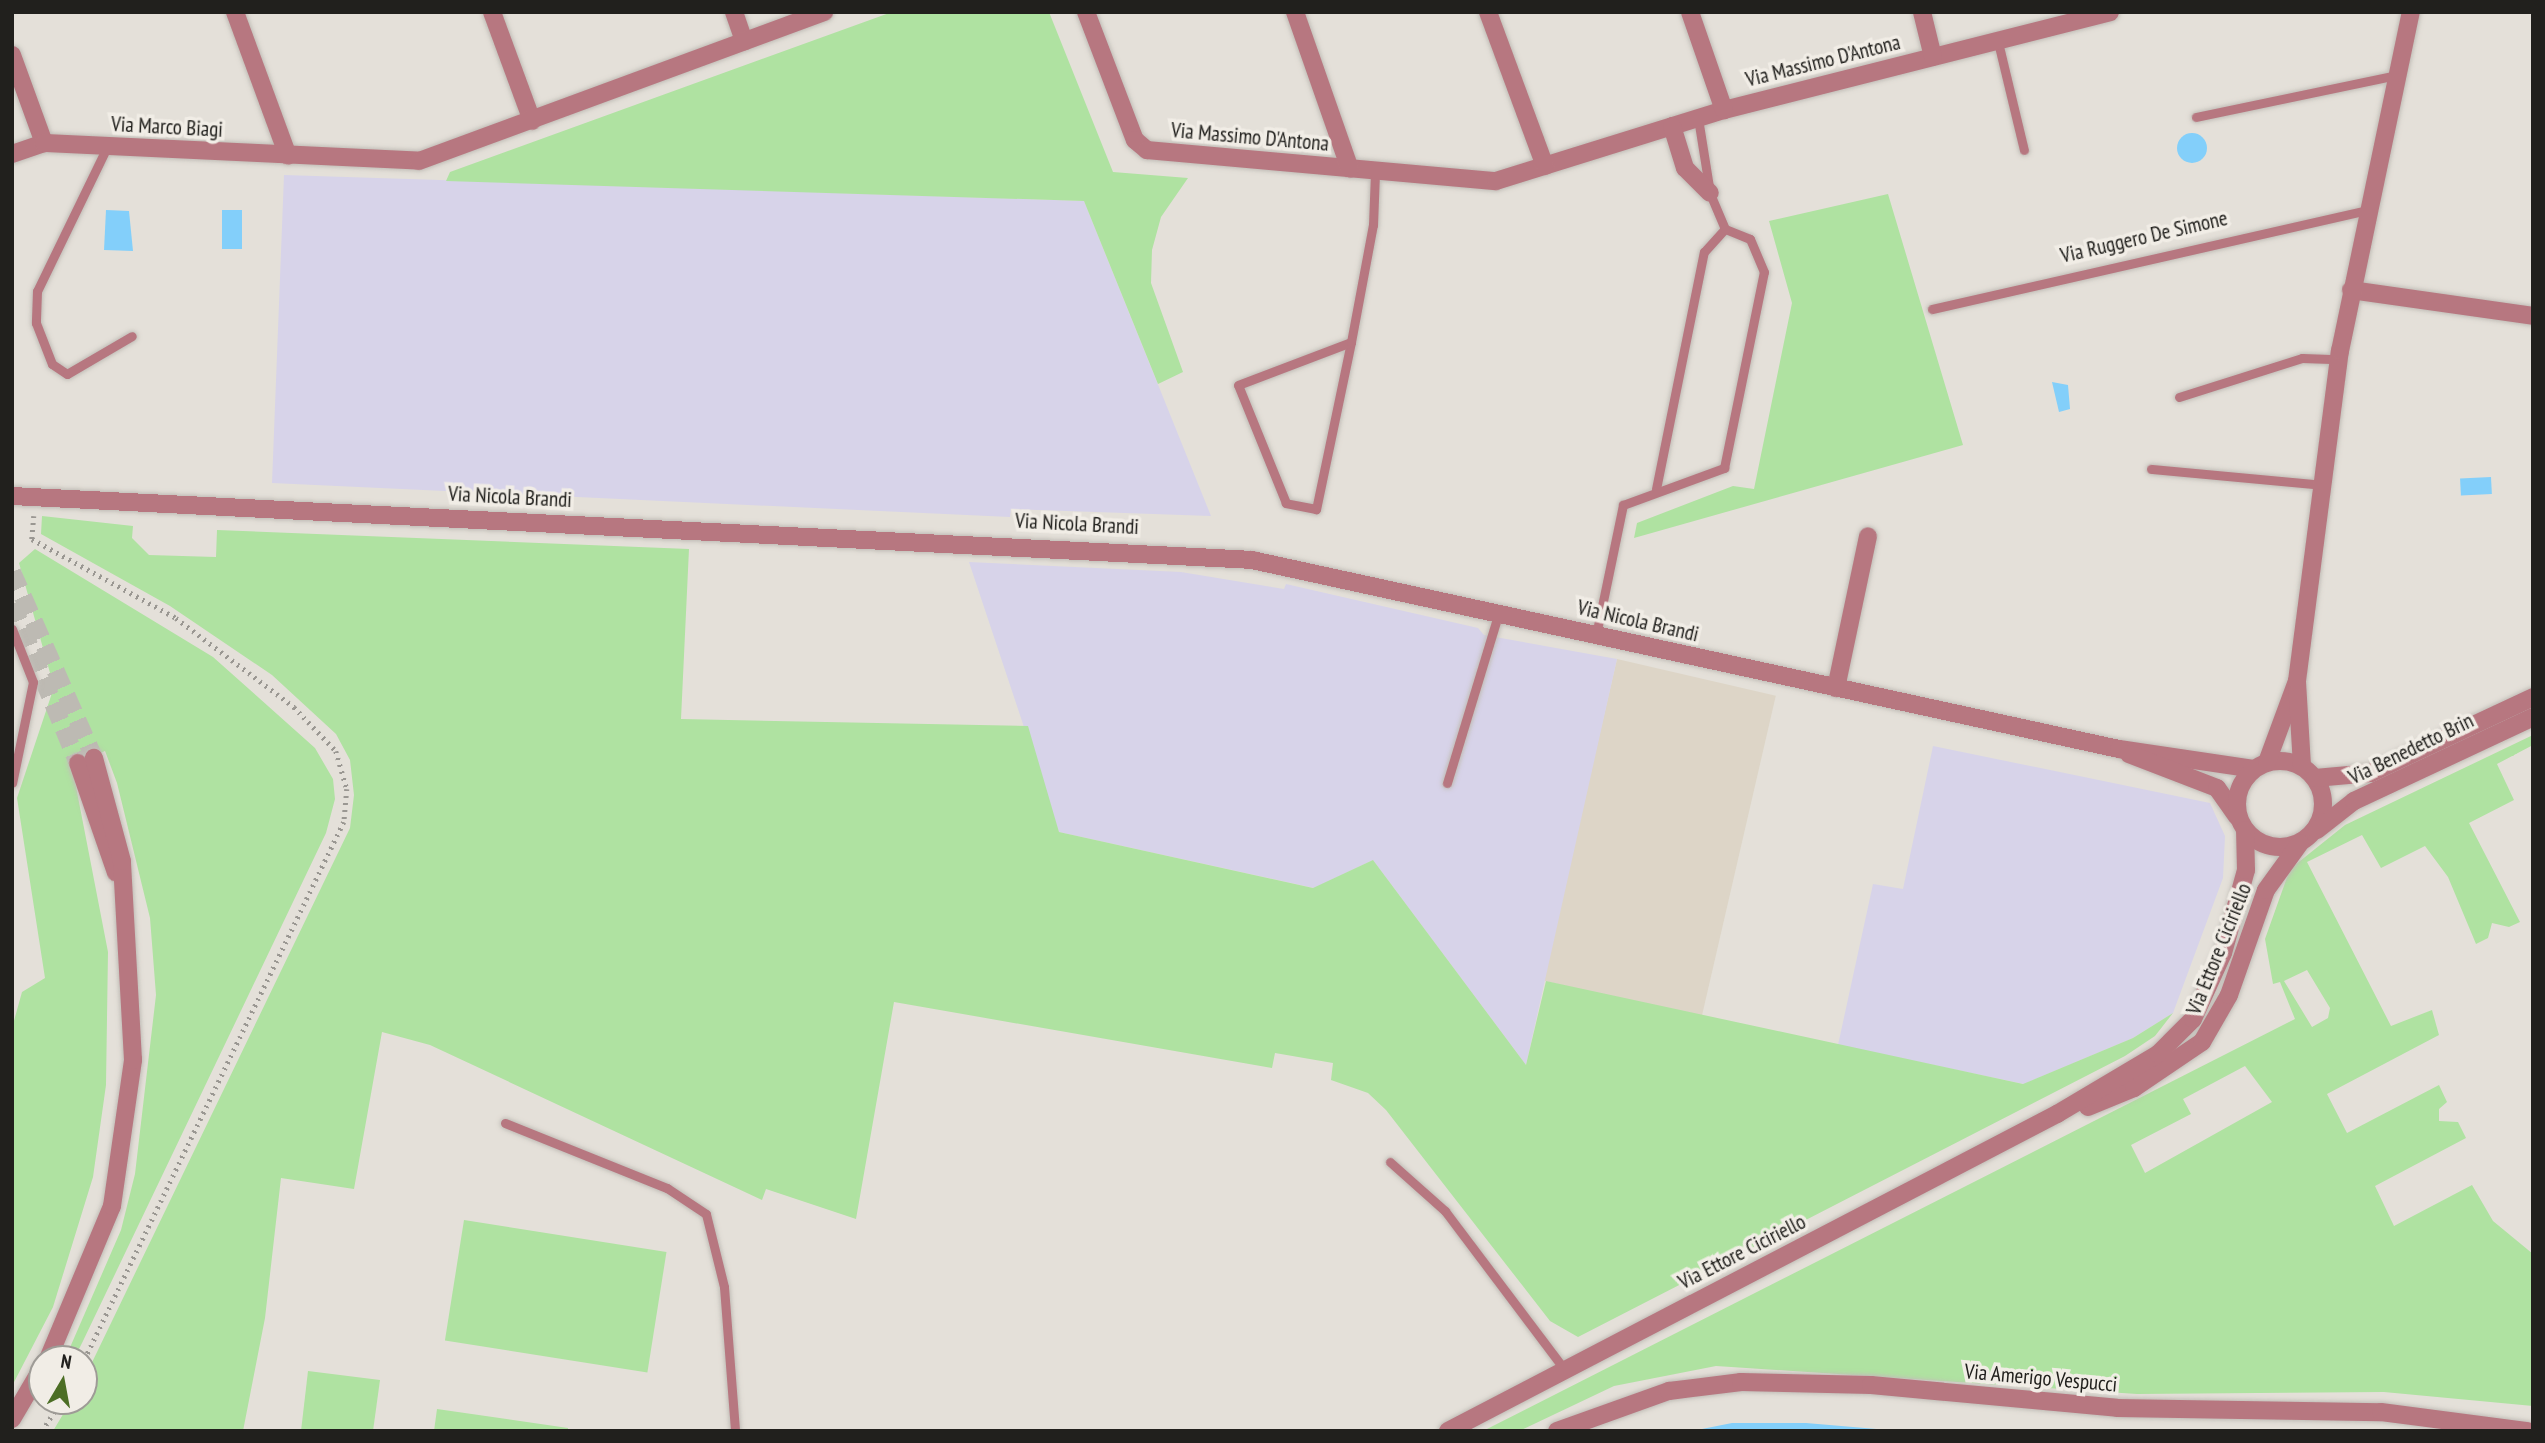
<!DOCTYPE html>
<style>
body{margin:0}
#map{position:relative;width:2545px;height:1443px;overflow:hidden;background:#e4e0d9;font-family:"PT Sans Narrow",sans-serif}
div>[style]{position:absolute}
.built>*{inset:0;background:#ddd5c7;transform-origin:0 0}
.education>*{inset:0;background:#d7d3e9}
.green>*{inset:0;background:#afe2a1;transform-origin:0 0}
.water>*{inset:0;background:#83cffa;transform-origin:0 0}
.round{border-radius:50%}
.tertiary-tunnel>*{height:18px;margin-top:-9px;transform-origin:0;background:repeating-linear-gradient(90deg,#bdbab3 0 18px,transparent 0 27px)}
.path>*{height:4.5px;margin-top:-2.25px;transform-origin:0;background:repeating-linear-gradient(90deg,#9a9792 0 2px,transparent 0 7px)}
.roads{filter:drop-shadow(0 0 2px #c1bdb7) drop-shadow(0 0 2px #c1bdb7)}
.service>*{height:9px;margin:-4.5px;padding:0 4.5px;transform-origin:4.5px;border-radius:4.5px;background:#b77780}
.minor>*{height:18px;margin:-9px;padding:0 9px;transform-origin:9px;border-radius:9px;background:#b77780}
.tertiary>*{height:18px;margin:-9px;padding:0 9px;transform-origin:9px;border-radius:9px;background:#b77780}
.tertiary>.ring{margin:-9px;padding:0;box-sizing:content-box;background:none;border:18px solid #b77780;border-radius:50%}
span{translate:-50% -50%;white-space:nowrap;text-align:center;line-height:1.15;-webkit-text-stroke:7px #f1ede6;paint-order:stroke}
.street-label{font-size:21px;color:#21201d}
.frame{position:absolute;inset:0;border:14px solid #21201d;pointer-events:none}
.north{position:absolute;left:28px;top:1345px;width:70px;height:70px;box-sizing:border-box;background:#f1ede6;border:2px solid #9e9b96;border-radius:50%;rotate:10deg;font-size:19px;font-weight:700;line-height:28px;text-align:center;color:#21201d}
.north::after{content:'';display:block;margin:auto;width:24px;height:32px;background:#4c6e25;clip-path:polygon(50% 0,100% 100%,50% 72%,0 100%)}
</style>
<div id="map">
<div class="built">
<i style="left:1617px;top:659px;width:163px;height:330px;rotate:13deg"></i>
</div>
<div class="education">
<i style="clip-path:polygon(284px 175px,1084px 201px,1211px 516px,1011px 509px,1010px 517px,272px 483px)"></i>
<i style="clip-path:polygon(969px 562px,1181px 572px,1284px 589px,1286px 584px,1478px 628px,1484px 635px,1617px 659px,1526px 1065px,1373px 860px,1314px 888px,1059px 832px)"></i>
<i style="clip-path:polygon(1933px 746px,2210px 803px,2225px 836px,2223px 878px,2173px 1013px,2133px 1038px,2024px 1084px,1838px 1045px,1873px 884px,1903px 889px)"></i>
</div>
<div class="green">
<i style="clip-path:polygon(892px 12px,1049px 12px,1113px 172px,1188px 178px,1161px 217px,1152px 250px,1151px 283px,1183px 372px,1158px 384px,1084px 201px,446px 181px,450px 172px)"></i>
<i style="clip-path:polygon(1888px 194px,1963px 445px,1634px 538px,1637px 523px,1733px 486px,1754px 489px,1792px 303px,1769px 221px)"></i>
<i style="clip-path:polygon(42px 516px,133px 526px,132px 538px,149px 555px,216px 557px,217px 530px,689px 549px,681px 719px,1028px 726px,1059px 832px,1313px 888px,1373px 860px,1526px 1065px,1546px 981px,2023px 1084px,2133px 1038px,2173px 1013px,2155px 1036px,2125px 1056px,1578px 1337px,1550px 1321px,1386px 1110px,1368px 1093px,1331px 1080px,1333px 1063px,1275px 1053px,1272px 1068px,894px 1002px,856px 1219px,766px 1189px,762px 1200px,430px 1045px,382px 1032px,354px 1189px,281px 1178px,265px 1318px,243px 1431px,53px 1431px,71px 1401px,84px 1401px,84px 1379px,350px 828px,354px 795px,350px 760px,336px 734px,272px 675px,170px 606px,41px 534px)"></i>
<i style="clip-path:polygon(35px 549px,213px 657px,315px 748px,333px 779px,335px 799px,326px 833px,83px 1341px,74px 1359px,65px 1359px,121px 1230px,135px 1174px,156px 995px,150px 918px,117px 783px,105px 751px,72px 766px,108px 952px,106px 1085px,93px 1177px,53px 1307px,12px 1386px,12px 1028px,22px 992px,45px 978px,17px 798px,54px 687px,19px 563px)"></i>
<i style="clip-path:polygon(evenodd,2533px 735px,2533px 745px,2497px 764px,2514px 800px,2469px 823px,2520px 922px,2509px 927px,2492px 923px,2488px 938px,2476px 944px,2448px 877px,2425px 846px,2381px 868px,2362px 835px,2307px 862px,2391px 1026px,2432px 1010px,2439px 1035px,2327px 1094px,2347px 1133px,2439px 1085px,2447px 1102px,2439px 1109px,2439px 1121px,2458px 1122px,2466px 1138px,2375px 1186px,2394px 1226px,2472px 1185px,2493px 1221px,2533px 1254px,2533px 1406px,2384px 1392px,2137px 1394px,1716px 1366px,1614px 1386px,1519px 1431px,1483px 1431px,2295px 1019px,2280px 982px,2273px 984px,2265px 939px,2290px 869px,2345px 825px,2533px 735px,2307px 970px,2330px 1008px,2328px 1018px,2312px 1027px,2284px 981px,2307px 970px,2533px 735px,2245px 1066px,2272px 1102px,2145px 1173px,2131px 1145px,2191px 1114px,2183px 1099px,2245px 1066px)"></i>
<i style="left:464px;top:1220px;width:205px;height:122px;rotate:9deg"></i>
<i style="clip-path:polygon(308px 1371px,380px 1380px,373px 1431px,301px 1431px)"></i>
<i style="clip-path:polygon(437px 1409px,568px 1428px,568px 1431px,434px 1431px)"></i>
</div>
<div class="water">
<i class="round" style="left:2177px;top:133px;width:30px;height:30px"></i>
<i style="clip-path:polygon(106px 210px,129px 211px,133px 251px,104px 250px)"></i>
<i style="left:222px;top:210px;width:20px;height:39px"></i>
<i style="clip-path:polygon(2052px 382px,2068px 385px,2070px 409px,2059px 412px)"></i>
<i style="left:2491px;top:477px;width:17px;height:31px;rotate:87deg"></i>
<i style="clip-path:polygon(1732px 1423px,1806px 1423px,1900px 1431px,1692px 1431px)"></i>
</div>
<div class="tertiary-tunnel">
<i style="left:12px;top:572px;width:203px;rotate:66.2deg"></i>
<i style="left:12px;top:604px;width:172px;rotate:67.5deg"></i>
</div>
<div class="path">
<i style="left:34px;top:516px;width:23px;rotate:95deg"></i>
<i style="left:32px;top:539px;width:164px;rotate:28.7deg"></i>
<i style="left:176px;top:618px;width:148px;rotate:37deg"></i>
<i style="left:294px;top:707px;width:61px;rotate:46.3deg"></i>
<i style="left:336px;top:751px;width:40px;rotate:74deg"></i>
<i style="left:347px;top:789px;width:33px;rotate:95deg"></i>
<i style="left:344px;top:822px;width:598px;rotate:115.75deg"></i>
<i style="left:42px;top:1431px;width:36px;rotate:-58deg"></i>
</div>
<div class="roads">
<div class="service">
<i style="left:1998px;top:42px;width:111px;rotate:76.5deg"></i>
<i style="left:2196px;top:117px;width:205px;rotate:-11.8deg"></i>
<i style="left:107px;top:147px;width:160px;rotate:115.9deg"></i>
<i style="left:37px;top:291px;width:32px;rotate:92deg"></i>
<i style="left:36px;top:323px;width:44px;rotate:68.7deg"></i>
<i style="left:52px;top:364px;width:18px;rotate:34deg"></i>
<i style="left:67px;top:374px;width:75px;rotate:-30.3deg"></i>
<i style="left:1932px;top:309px;width:446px;rotate:-12.8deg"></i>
<i style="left:1351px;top:342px;width:171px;rotate:101.8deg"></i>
<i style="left:1316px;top:509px;width:31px;rotate:-169deg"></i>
<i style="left:1286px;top:503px;width:127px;rotate:-112.1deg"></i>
<i style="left:1238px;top:385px;width:121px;rotate:-20.8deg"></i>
<i style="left:1351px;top:342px;width:119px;rotate:-79.4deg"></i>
<i style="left:1373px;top:225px;width:53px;rotate:-87.8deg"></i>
<i style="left:2179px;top:397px;width:129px;rotate:-17.6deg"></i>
<i style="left:2302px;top:358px;width:36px;rotate:2deg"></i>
<i style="left:2151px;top:469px;width:172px;rotate:5.3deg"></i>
<i style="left:1656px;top:489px;width:242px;rotate:-78.6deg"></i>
<i style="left:1704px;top:252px;width:31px;rotate:-48deg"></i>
<i style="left:12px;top:629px;width:57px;rotate:68.4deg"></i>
<i style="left:33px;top:682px;width:103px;rotate:101.7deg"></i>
<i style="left:1596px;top:635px;width:133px;rotate:-78.3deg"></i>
<i style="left:1623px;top:505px;width:108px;rotate:-20.1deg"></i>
<i style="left:1724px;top:468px;width:200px;rotate:-78.5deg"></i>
<i style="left:1764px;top:272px;width:36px;rotate:-113deg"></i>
<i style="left:1750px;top:239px;width:27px;rotate:-158deg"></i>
<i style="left:1725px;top:229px;width:39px;rotate:-113deg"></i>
<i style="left:1710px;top:193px;width:76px;rotate:-99.1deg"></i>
<i style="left:1447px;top:783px;width:179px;rotate:-73.1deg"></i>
<i style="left:505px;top:1123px;width:175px;rotate:21.9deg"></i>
<i style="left:667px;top:1188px;width:47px;rotate:33.7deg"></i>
<i style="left:706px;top:1214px;width:75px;rotate:76.1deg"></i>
<i style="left:724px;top:1287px;width:144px;rotate:85.6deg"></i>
<i style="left:1390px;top:1162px;width:74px;rotate:41.7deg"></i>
<i style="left:1445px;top:1211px;width:199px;rotate:53deg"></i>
</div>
<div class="minor">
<i style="left:235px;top:12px;width:153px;rotate:69.8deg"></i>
<i style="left:492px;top:12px;width:116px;rotate:69.8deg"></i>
<i style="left:734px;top:12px;width:31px;rotate:71deg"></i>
<i style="left:1086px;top:12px;width:137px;rotate:69.1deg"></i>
<i style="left:1135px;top:140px;width:16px;rotate:40deg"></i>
<i style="left:1147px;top:150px;width:350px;rotate:5.1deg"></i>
<i style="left:1496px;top:181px;width:239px;rotate:-17.3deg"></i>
<i style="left:1724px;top:110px;width:398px;rotate:-14.2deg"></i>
<i style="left:1295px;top:12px;width:166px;rotate:70.7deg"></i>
<i style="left:1488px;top:12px;width:164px;rotate:69.7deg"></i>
<i style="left:1690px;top:12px;width:104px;rotate:70.9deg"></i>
<i style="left:1922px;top:12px;width:46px;rotate:76.3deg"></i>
<i style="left:12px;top:55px;width:94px;rotate:70deg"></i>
<i style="left:1672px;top:126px;width:44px;rotate:72.8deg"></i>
<i style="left:1685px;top:168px;width:35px;rotate:45deg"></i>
<i style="left:12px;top:154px;width:34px;rotate:-19deg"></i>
<i style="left:44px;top:143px;width:375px;rotate:2.7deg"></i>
<i style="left:419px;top:161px;width:432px;rotate:-20.2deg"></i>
<i style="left:2351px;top:290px;width:184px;rotate:8.1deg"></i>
<i style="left:1836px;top:688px;width:155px;rotate:-78.1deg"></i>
<i style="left:1557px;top:1431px;width:119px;rotate:-19.7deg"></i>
<i style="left:1669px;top:1391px;width:73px;rotate:-7.1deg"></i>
<i style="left:1741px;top:1382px;width:130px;rotate:1.3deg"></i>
<i style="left:1871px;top:1385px;width:247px;rotate:5.3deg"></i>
<i style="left:2117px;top:1408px;width:264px;rotate:0.9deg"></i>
<i style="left:2381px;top:1412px;width:148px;rotate:7.4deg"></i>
</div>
<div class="tertiary">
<i style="left:12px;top:496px;width:1242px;rotate:2.95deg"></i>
<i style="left:1252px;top:560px;width:887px;rotate:12.3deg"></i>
<i style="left:2119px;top:749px;width:136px;rotate:8.4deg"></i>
<i style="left:2129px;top:754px;width:94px;rotate:21.1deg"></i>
<i style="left:2217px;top:788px;width:35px;rotate:55deg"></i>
<i class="ring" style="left:2237px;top:761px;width:68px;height:68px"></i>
<i style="left:2267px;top:762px;width:86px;rotate:-69.7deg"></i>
<i style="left:78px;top:763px;width:116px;rotate:70.9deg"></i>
<i style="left:2302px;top:766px;width:85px;rotate:-93.4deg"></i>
<i style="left:2297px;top:681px;width:333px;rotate:-82.6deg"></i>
<i style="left:2340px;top:351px;width:346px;rotate:-78.2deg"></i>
<i style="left:2315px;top:778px;width:56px;rotate:-5.1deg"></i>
<i style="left:2371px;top:773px;width:179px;rotate:-25.1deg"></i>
<i style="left:2317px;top:830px;width:47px;rotate:-38.1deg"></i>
<i style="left:2354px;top:801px;width:198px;rotate:-25.1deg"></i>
<i style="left:2088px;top:1107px;width:50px;rotate:-22.4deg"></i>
<i style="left:2134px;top:1088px;width:82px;rotate:-34.1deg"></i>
<i style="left:2202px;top:1042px;width:54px;rotate:-60.1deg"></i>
<i style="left:2229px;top:995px;width:111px;rotate:-70.6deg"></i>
<i style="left:2266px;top:890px;width:58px;rotate:-54.1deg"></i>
<i style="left:48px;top:1359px;width:166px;rotate:-67.3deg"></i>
<i style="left:112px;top:1206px;width:148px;rotate:-81.8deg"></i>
<i style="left:133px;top:1060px;width:199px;rotate:-93.2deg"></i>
<i style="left:122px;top:861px;width:107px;rotate:-105.2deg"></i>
<i style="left:12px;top:1419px;width:59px;rotate:-59.5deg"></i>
<i style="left:1448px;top:1431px;width:687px;rotate:-27.5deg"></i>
<i style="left:2057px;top:1114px;width:117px;rotate:-30.7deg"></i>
<i style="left:2158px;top:1054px;width:49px;rotate:-45deg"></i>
<i style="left:2193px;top:1019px;width:72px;rotate:-65.6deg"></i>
<i style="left:2223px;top:953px;width:86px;rotate:-74.5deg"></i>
<i style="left:2246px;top:870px;width:40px;rotate:-91.4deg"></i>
</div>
</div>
<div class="street-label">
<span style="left:1823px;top:61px;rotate:-14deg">Via Massimo D'Antona</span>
<span style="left:167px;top:127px;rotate:3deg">Via Marco Biagi</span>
<span style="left:1250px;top:137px;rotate:5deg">Via Massimo D'Antona</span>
<span style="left:2144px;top:237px;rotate:-13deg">Via Ruggero De Simone</span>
<span style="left:510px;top:497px;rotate:3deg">Via Nicola Brandi</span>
<span style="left:1077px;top:524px;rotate:3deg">Via Nicola Brandi</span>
<span style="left:1638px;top:621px;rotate:13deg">Via Nicola Brandi</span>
<span style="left:2411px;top:749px;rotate:-26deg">Via Benedetto Brin</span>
<span style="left:2219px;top:949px;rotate:-68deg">Via Ettore Ciciriello</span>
<span style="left:1742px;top:1252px;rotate:-27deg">Via Ettore Ciciriello</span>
<span style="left:2041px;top:1378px;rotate:5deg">Via Amerigo Vespucci</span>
</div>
<div class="frame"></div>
<div class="north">N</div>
</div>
